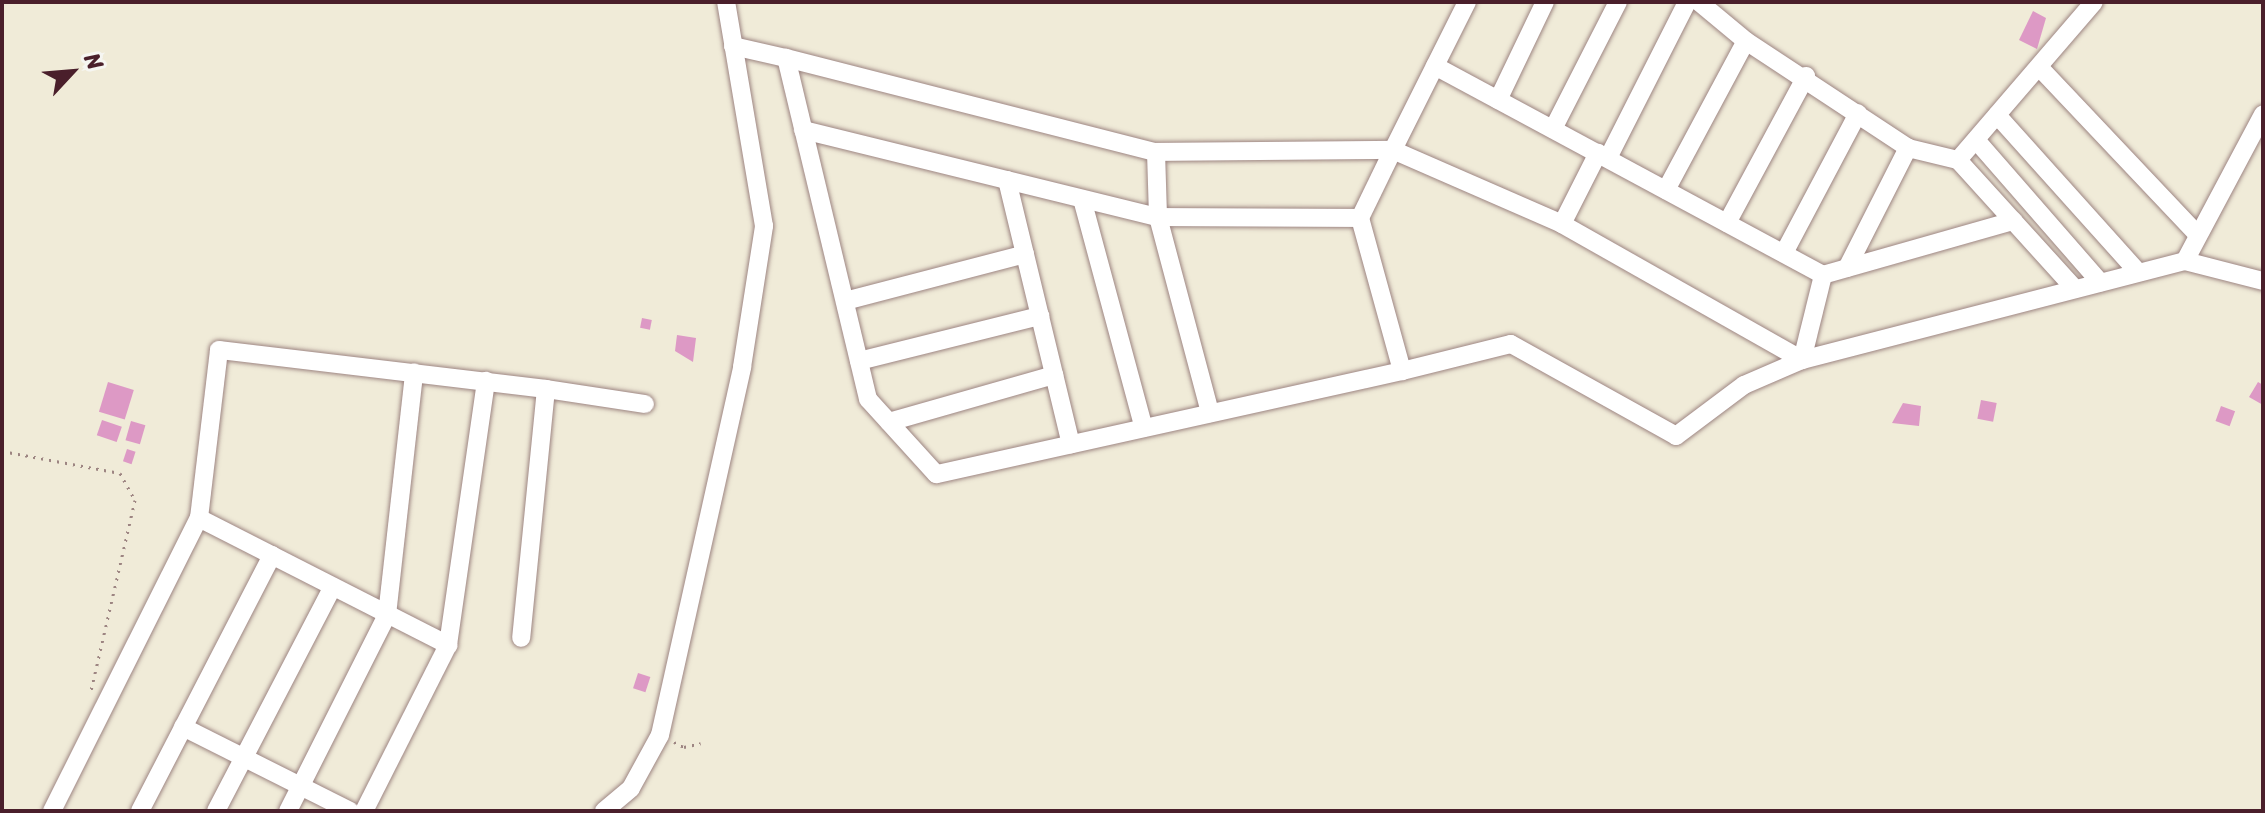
<!DOCTYPE html>
<style>
body{margin:0}
#map{position:relative;width:2265px;height:813px;overflow:hidden;background:#f0ebd8;font-family:Sriracha,sans-serif}
div>[style]{position:absolute}
.building>*{inset:0;background:#dd99c5;transform-origin:0 0}
.path>*{height:3px;margin-top:-1.5px;transform-origin:0;background:repeating-linear-gradient(90deg,#9d8582 0 2px,transparent 0 8px)}
.roads{filter:drop-shadow(0 0 2px #9d8582) drop-shadow(0 0 2px #9d8582)}
.minor>*{height:18px;margin:-9px;padding:0 9px;transform-origin:9px;border-radius:9px;background:#fff}
span{translate:-50% -50%;white-space:nowrap;text-align:center;line-height:1.15;-webkit-text-stroke:7px #f6f6f2;paint-order:stroke}
.frame{position:absolute;inset:0;border:4px solid #4a1f2b;pointer-events:none}
.north{position:absolute;left:32px;top:32px;width:80px;height:80px;-webkit-text-stroke:6px #f6f6f2;paint-order:stroke;rotate:64deg;font-size:22px;font-weight:700;line-height:32px;text-align:center;color:#4a1f2b}
.north::after{content:'';display:block;margin:auto;width:28px;height:36px;background:#4a1f2b;clip-path:polygon(50% 0,100% 100%,50% 72%,0 100%)}
</style>
<div id="map">
<div class="building">
<i style="clip-path:polygon(2033px 11px,2046px 18px,2037px 49px,2019px 40px)"></i>
<i style="left:642px;top:318px;width:10px;height:10px;rotate:11deg"></i>
<i style="clip-path:polygon(677px 335px,696px 338px,693px 362px,675px 351px)"></i>
<i style="left:108px;top:382px;width:27px;height:31px;rotate:17deg"></i>
<i style="clip-path:polygon(2258px 382px,2263px 385px,2263px 405px,2249px 397px)"></i>
<i style="left:1981px;top:400px;width:16px;height:19px;rotate:11deg"></i>
<i style="clip-path:polygon(1903px 403px,1921px 406px,1919px 426px,1892px 423px)"></i>
<i style="left:2221px;top:406px;width:15px;height:16px;rotate:20deg"></i>
<i style="left:102px;top:420px;width:21px;height:16px;rotate:19deg"></i>
<i style="left:131px;top:421px;width:15px;height:20px;rotate:16deg"></i>
<i style="left:127px;top:449px;width:9px;height:13px;rotate:18deg"></i>
<i style="left:638px;top:673px;width:13px;height:16px;rotate:18deg"></i>
</div>
<div class="path">
<i style="left:2px;top:451px;width:120px;rotate:10.6deg"></i>
<i style="left:120px;top:473px;width:31px;rotate:61deg"></i>
<i style="left:135px;top:500px;width:196px;rotate:103deg"></i>
<i style="left:674px;top:742px;width:11px;rotate:27deg"></i>
<i style="left:684px;top:747px;width:17px;rotate:-13deg"></i>
</div>
<div class="roads">
<div class="minor">
<i style="left:1467px;top:2px;width:165px;rotate:116.6deg"></i>
<i style="left:1393px;top:150px;width:76px;rotate:115.9deg"></i>
<i style="left:1360px;top:218px;width:159px;rotate:74.6deg"></i>
<i style="left:1402px;top:371px;width:477px;rotate:167.5deg"></i>
<i style="left:936px;top:474px;width:101px;rotate:-132.2deg"></i>
<i style="left:868px;top:399px;width:351px;rotate:-103.5deg"></i>
<i style="left:786px;top:58px;width:382px;rotate:14.3deg"></i>
<i style="left:1156px;top:152px;width:237px;rotate:-0.5deg"></i>
<i style="left:1393px;top:150px;width:184px;rotate:23.6deg"></i>
<i style="left:1562px;top:224px;width:276px;rotate:29.5deg"></i>
<i style="left:1802px;top:360px;width:396px;rotate:-14.5deg"></i>
<i style="left:2185px;top:261px;width:81px;rotate:14.4deg"></i>
<i style="left:1699px;top:2px;width:61px;rotate:39.7deg"></i>
<i style="left:1746px;top:41px;width:194px;rotate:33.4deg"></i>
<i style="left:1908px;top:148px;width:51px;rotate:13.5deg"></i>
<i style="left:1958px;top:160px;width:174px;rotate:47.8deg"></i>
<i style="left:733px;top:46px;width:54px;rotate:12.8deg"></i>
<i style="left:1435px;top:66px;width:441px;rotate:28.3deg"></i>
<i style="left:1823px;top:275px;width:198px;rotate:-15.9deg"></i>
<i style="left:2040px;top:68px;width:230px;rotate:46.6deg"></i>
<i style="left:1498px;top:100px;width:109px;rotate:-64.4deg"></i>
<i style="left:1997px;top:115px;width:211px;rotate:48.1deg"></i>
<i style="left:1553px;top:129px;width:143px;rotate:-62.9deg"></i>
<i style="left:803px;top:130px;width:366px;rotate:13.8deg"></i>
<i style="left:1158px;top:217px;width:202px;rotate:0.3deg"></i>
<i style="left:1976px;top:140px;width:189px;rotate:48.9deg"></i>
<i style="left:1156px;top:152px;width:65px;rotate:88.2deg"></i>
<i style="left:1158px;top:217px;width:203px;rotate:75.1deg"></i>
<i style="left:1608px;top:158px;width:175px;rotate:-63.1deg"></i>
<i style="left:1958px;top:160px;width:208px;rotate:-49.3deg"></i>
<i style="left:1007px;top:180px;width:272px;rotate:76.4deg"></i>
<i style="left:1666px;top:190px;width:169px;rotate:-61.8deg"></i>
<i style="left:1082px;top:199px;width:237px;rotate:74.9deg"></i>
<i style="left:1727px;top:223px;width:167px;rotate:-61.7deg"></i>
<i style="left:1562px;top:224px;width:80px;rotate:-63.1deg"></i>
<i style="left:1784px;top:253px;width:158px;rotate:-62.1deg"></i>
<i style="left:2185px;top:261px;width:166px;rotate:-62deg"></i>
<i style="left:1847px;top:268px;width:135px;rotate:-63.1deg"></i>
<i style="left:845px;top:301px;width:186px;rotate:-14.6deg"></i>
<i style="left:859px;top:361px;width:187px;rotate:-14deg"></i>
<i style="left:1402px;top:371px;width:112px;rotate:-13.9deg"></i>
<i style="left:1511px;top:344px;width:189px;rotate:29.1deg"></i>
<i style="left:1676px;top:436px;width:85px;rotate:-36.9deg"></i>
<i style="left:1744px;top:385px;width:63px;rotate:-23.3deg"></i>
<i style="left:1802px;top:360px;width:88px;rotate:-76.1deg"></i>
<i style="left:546px;top:389px;width:100px;rotate:8.6deg"></i>
<i style="left:889px;top:422px;width:172px;rotate:-15.9deg"></i>
<i style="left:199px;top:518px;width:169px;rotate:-83.2deg"></i>
<i style="left:219px;top:350px;width:329px;rotate:6.8deg"></i>
<i style="left:546px;top:389px;width:250px;rotate:95.7deg"></i>
<i style="left:448px;top:645px;width:267px;rotate:-81.8deg"></i>
<i style="left:183px;top:727px;width:187px;rotate:26.7deg"></i>
<i style="left:52px;top:811px;width:328px;rotate:-63.4deg"></i>
<i style="left:199px;top:518px;width:280px;rotate:27deg"></i>
<i style="left:448px;top:645px;width:186px;rotate:116.8deg"></i>
<i style="left:140px;top:811px;width:288px;rotate:-62.7deg"></i>
<i style="left:216px;top:811px;width:251px;rotate:-62.5deg"></i>
<i style="left:288px;top:811px;width:220px;rotate:-63.2deg"></i>
<i style="left:387px;top:615px;width:244px;rotate:-83.6deg"></i>
<i style="left:604px;top:811px;width:35px;rotate:-40deg"></i>
<i style="left:631px;top:788px;width:60px;rotate:-61.3deg"></i>
<i style="left:660px;top:735px;width:377px;rotate:-77.4deg"></i>
<i style="left:742px;top:367px;width:143px;rotate:-81.1deg"></i>
<i style="left:764px;top:226px;width:227px;rotate:-99.6deg"></i>
</div>
</div>
<div class="frame"></div>
<div class="north">N</div>
</div>
